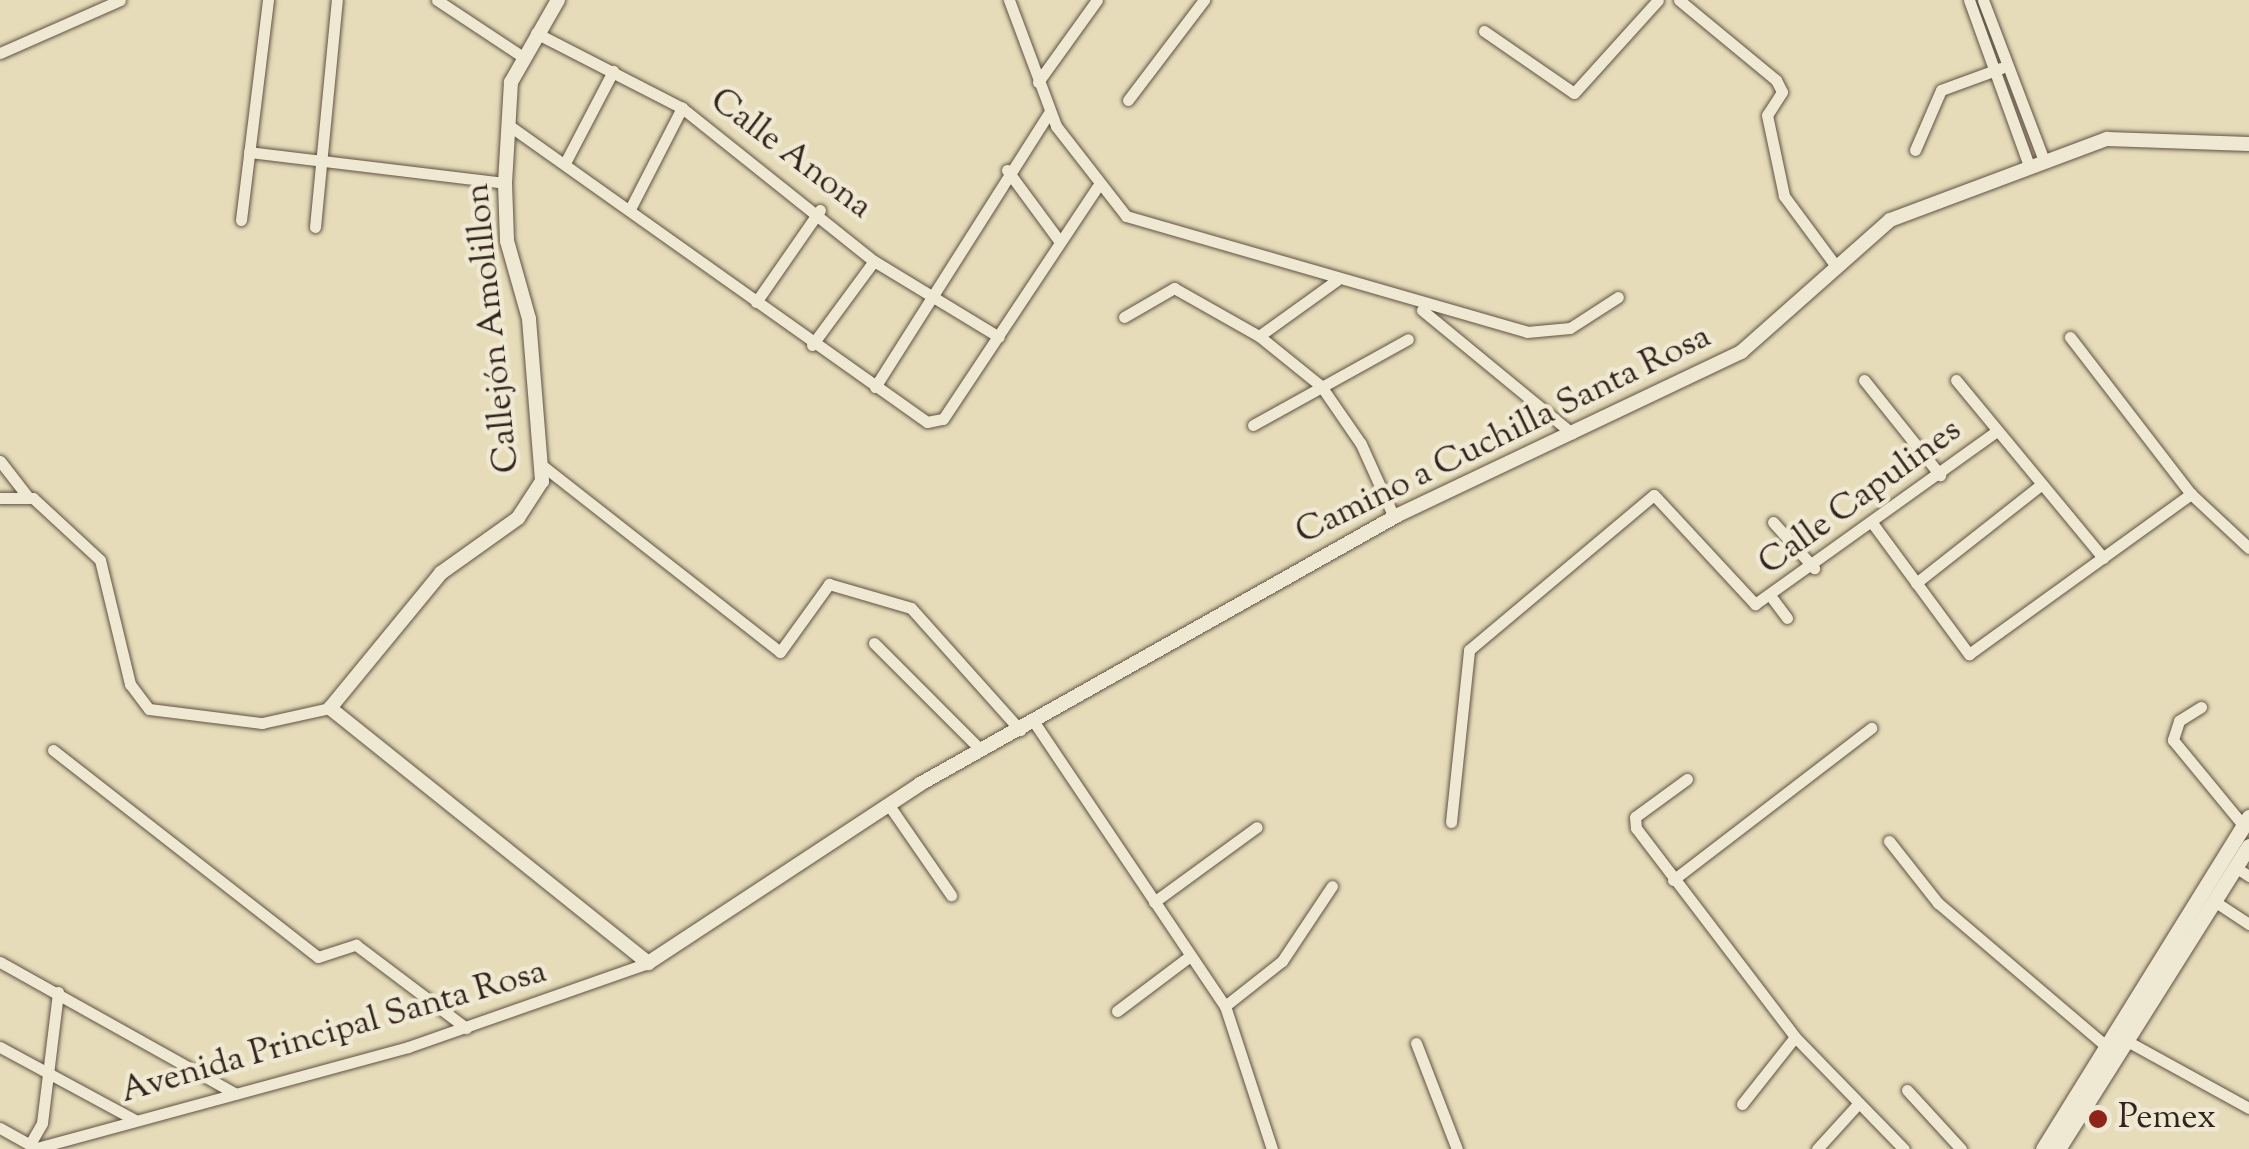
<!DOCTYPE html>
<meta charset="utf-8">
<style>
body{margin:0}
#map{position:relative;width:2249px;height:1149px;overflow:hidden;background:#e6dcb9;font-family:"Sorts Mill Goudy",serif}
div>[style]{position:absolute}
.roads{filter:drop-shadow(0 0 2px #605245) drop-shadow(0 0 2px #605245)}
.minor>*{height:11px;margin:-5.5px;padding:0 5.5px;transform-origin:5.5px;border-radius:5.5px;background:#efe8d2}
.tertiary>*{height:14px;margin:-7px;padding:0 7px;transform-origin:7px;border-radius:7px;background:#efe8d2}
.secondary>*{height:15px;margin:-7.5px;padding:0 7.5px;transform-origin:7.5px;border-radius:7.5px;background:#efe8d2}
.dots>*{width:28px;height:28px;translate:-50% -50%;box-sizing:border-box;border:5px solid #efe8d2;border-radius:50%}
span{translate:-50% -50%;white-space:nowrap;text-align:center;line-height:1.15;-webkit-text-stroke:9px #efe8d2;paint-order:stroke}
.street-label{font-size:35px;color:#34241e}
.poi-label{font-size:35px;color:#34241e}
.left{translate:0 -50%;text-align:left}
</style>
<div id="map">
<div class="roads">
<div class="minor">
<i style="left:437px;top:0;width:100px;rotate:33.5deg"></i>
<i style="left:1009px;top:0;width:134px;rotate:69.5deg"></i>
<i style="left:1056px;top:126px;width:114px;rotate:52.1deg"></i>
<i style="left:1126px;top:216px;width:417px;rotate:16.1deg"></i>
<i style="left:1527px;top:332px;width:43px;rotate:-5.3deg"></i>
<i style="left:1570px;top:328px;width:57px;rotate:-32.9deg"></i>
<i style="left:1679px;top:0;width:126px;rotate:39.5deg"></i>
<i style="left:1776px;top:80px;width:13px;rotate:63deg"></i>
<i style="left:1782px;top:92px;width:27px;rotate:123deg"></i>
<i style="left:1767px;top:115px;width:83px;rotate:78.1deg"></i>
<i style="left:1784px;top:196px;width:86px;rotate:53.5deg"></i>
<i style="left:1969px;top:0;width:177px;rotate:70.1deg"></i>
<i style="left:1983px;top:0;width:172px;rotate:69.2deg"></i>
<i style="left:1484px;top:31px;width:109px;rotate:34.6deg"></i>
<i style="left:1574px;top:93px;width:125px;rotate:-47.9deg"></i>
<i style="left:536px;top:33px;width:164px;rotate:27.2deg"></i>
<i style="left:682px;top:108px;width:246px;rotate:38.6deg"></i>
<i style="left:874px;top:261px;width:146px;rotate:31.3deg"></i>
<i style="left:0;top:53px;width:131px;rotate:-23.8deg"></i>
<i style="left:1038px;top:82px;width:101px;rotate:-54.3deg"></i>
<i style="left:1128px;top:100px;width:126px;rotate:-52.8deg"></i>
<i style="left:507px;top:124px;width:515px;rotate:35.36deg"></i>
<i style="left:927px;top:422px;width:16px;rotate:-11deg"></i>
<i style="left:943px;top:419px;width:278px;rotate:-56.4deg"></i>
<i style="left:1915px;top:150px;width:65px;rotate:-66.6deg"></i>
<i style="left:1941px;top:90px;width:64px;rotate:-20.1deg"></i>
<i style="left:249px;top:152px;width:258px;rotate:6.9deg"></i>
<i style="left:565px;top:163px;width:104px;rotate:-62.4deg"></i>
<i style="left:1007px;top:170px;width:89px;rotate:53.6deg"></i>
<i style="left:630px;top:209px;width:114px;rotate:-62.8deg"></i>
<i style="left:241px;top:220px;width:222px;rotate:-83deg"></i>
<i style="left:315px;top:227px;width:228px;rotate:-84.5deg"></i>
<i style="left:756px;top:302px;width:112px;rotate:-55.2deg"></i>
<i style="left:1422px;top:310px;width:194px;rotate:39.4deg"></i>
<i style="left:1124px;top:317px;width:58px;rotate:-30.1deg"></i>
<i style="left:1174px;top:288px;width:98px;rotate:29.5deg"></i>
<i style="left:1259px;top:336px;width:80px;rotate:38.9deg"></i>
<i style="left:1321px;top:386px;width:70px;rotate:55.4deg"></i>
<i style="left:1361px;top:444px;width:80px;rotate:65.7deg"></i>
<i style="left:1259px;top:336px;width:96px;rotate:-35.7deg"></i>
<i style="left:2070px;top:337px;width:198px;rotate:52.4deg"></i>
<i style="left:2191px;top:494px;width:79px;rotate:43deg"></i>
<i style="left:812px;top:345px;width:104px;rotate:-53.6deg"></i>
<i style="left:1864px;top:380px;width:122px;rotate:51.3deg"></i>
<i style="left:1956px;top:380px;width:231px;rotate:50.4deg"></i>
<i style="left:875px;top:387px;width:325px;rotate:-57.6deg"></i>
<i style="left:1253px;top:425px;width:177px;rotate:-29deg"></i>
<i style="left:0;top:461px;width:46px;rotate:52.1deg"></i>
<i style="left:543px;top:466px;width:301px;rotate:38.1deg"></i>
<i style="left:780px;top:652px;width:84px;rotate:-54.2deg"></i>
<i style="left:829px;top:584px;width:85px;rotate:16.3deg"></i>
<i style="left:911px;top:608px;width:164px;rotate:48.2deg"></i>
<i style="left:0;top:498px;width:33px"></i>
<i style="left:33px;top:498px;width:91px;rotate:42.8deg"></i>
<i style="left:100px;top:560px;width:128px;rotate:76.4deg"></i>
<i style="left:130px;top:684px;width:31px;rotate:53deg"></i>
<i style="left:149px;top:709px;width:114px;rotate:7.1deg"></i>
<i style="left:262px;top:723px;width:70px;rotate:-12.4deg"></i>
<i style="left:1773px;top:522px;width:62px;rotate:48.3deg"></i>
<i style="left:1873px;top:524px;width:162px;rotate:53.6deg"></i>
<i style="left:1969px;top:654px;width:274px;rotate:-35.8deg"></i>
<i style="left:1916px;top:583px;width:160px;rotate:-38.2deg"></i>
<i style="left:1772px;top:598px;width:25px;rotate:53deg"></i>
<i style="left:874px;top:643px;width:150px;rotate:45deg"></i>
<i style="left:2201px;top:707px;width:26px;rotate:148deg"></i>
<i style="left:2179px;top:721px;width:20px;rotate:108deg"></i>
<i style="left:2173px;top:740px;width:110px;rotate:50.5deg"></i>
<i style="left:1034px;top:722px;width:342px;rotate:56.1deg"></i>
<i style="left:1225px;top:1006px;width:151px;rotate:71.8deg"></i>
<i style="left:53px;top:750px;width:336px;rotate:38deg"></i>
<i style="left:318px;top:957px;width:40px;rotate:-18deg"></i>
<i style="left:356px;top:945px;width:138px;rotate:37deg"></i>
<i style="left:1687px;top:779px;width:64px;rotate:143.8deg"></i>
<i style="left:1635px;top:817px;width:11px;rotate:85deg"></i>
<i style="left:1636px;top:828px;width:263px;rotate:52.7deg"></i>
<i style="left:1795px;top:1037px;width:156px;rotate:45.8deg"></i>
<i style="left:888px;top:804px;width:111px;rotate:55.3deg"></i>
<i style="left:1451px;top:822px;width:173px;rotate:-84deg"></i>
<i style="left:1469px;top:650px;width:241px;rotate:-40deg"></i>
<i style="left:1654px;top:495px;width:149px;rotate:47.2deg"></i>
<i style="left:1755px;top:604px;width:297px;rotate:-35.6deg"></i>
<i style="left:1889px;top:841px;width:79px;rotate:51.7deg"></i>
<i style="left:1938px;top:903px;width:222px;rotate:40.4deg"></i>
<i style="left:2235px;top:867px;width:17px;rotate:33deg"></i>
<i style="left:1673px;top:880px;width:250px;rotate:-37.5deg"></i>
<i style="left:2214px;top:901px;width:42px;rotate:33.3deg"></i>
<i style="left:1154px;top:902px;width:127px;rotate:-36.1deg"></i>
<i style="left:0;top:962px;width:270px;rotate:29.2deg"></i>
<i style="left:1225px;top:1006px;width:73px;rotate:-38.3deg"></i>
<i style="left:1282px;top:961px;width:90px;rotate:-56.3deg"></i>
<i style="left:1117px;top:1011px;width:91px;rotate:-37deg"></i>
<i style="left:2127px;top:1041px;width:139px;rotate:28.8deg"></i>
<i style="left:1416px;top:1043px;width:114px;rotate:68.9deg"></i>
<i style="left:0;top:1047px;width:153px;rotate:28.4deg"></i>
<i style="left:1907px;top:1090px;width:80px;rotate:47.5deg"></i>
<i style="left:1742px;top:1104px;width:85px;rotate:-51.7deg"></i>
<i style="left:0;top:1128px;width:41px;rotate:29.1deg"></i>
<i style="left:30px;top:1144px;width:24px;rotate:-60deg"></i>
<i style="left:42px;top:1123px;width:132px;rotate:-83deg"></i>
<i style="left:33px;top:1149px;width:389px;rotate:-15.2deg"></i>
<i style="left:408px;top:1047px;width:254px;rotate:-19.3deg"></i>
<i style="left:1817px;top:1149px;width:61px;rotate:-47.7deg"></i>
</div>
<div class="tertiary">
<i style="left:558px;top:0;width:95px;rotate:119.8deg"></i>
<i style="left:511px;top:82px;width:101px;rotate:93.4deg"></i>
<i style="left:505px;top:183px;width:58px;rotate:88deg"></i>
<i style="left:507px;top:241px;width:81px;rotate:74.2deg"></i>
<i style="left:529px;top:319px;width:163px;rotate:85.4deg"></i>
<i style="left:542px;top:481px;width:44px;rotate:123deg"></i>
<i style="left:518px;top:518px;width:95px;rotate:144.5deg"></i>
<i style="left:441px;top:573px;width:175px;rotate:129.4deg"></i>
<i style="left:330px;top:708px;width:408px;rotate:38.7deg"></i>
<i style="left:648px;top:963px;width:326px;rotate:-33.3deg"></i>
<i style="left:920px;top:784px;width:548px;rotate:-29.37deg"></i>
<i style="left:1398px;top:515px;width:380px;rotate:-25.4deg"></i>
<i style="left:1741px;top:352px;width:199px;rotate:-41.5deg"></i>
<i style="left:1890px;top:220px;width:232px;rotate:-20.5deg"></i>
<i style="left:2107px;top:139px;width:142px;rotate:2deg"></i>
</div>
<div class="secondary">
<i style="left:2043px;top:1149px;width:391px;rotate:-58.2deg"></i>
<i style="left:2058px;top:1149px;width:358px;rotate:-57.8deg"></i>
</div>
</div>
<div class="dots">
<i style="left:2098px;top:1119px;background:#8f2418"></i>
</div>
<div class="street-label">
<span style="left:790px;top:155px;rotate:37deg">Calle Anona</span>
<span style="left:494px;top:328px;rotate:-96deg">Callejón Amolillon</span>
<span style="left:1504px;top:436px;rotate:-26deg">Camino a Cuchilla Santa Rosa</span>
<span style="left:1861px;top:498px;rotate:-36deg">Calle Capulines</span>
<span style="left:334px;top:1033px;rotate:-16deg">Avenida Principal Santa Rosa</span>
</div>
<div class="poi-label">
<span class="left" style="left:2118px;top:1119px">Pemex</span>
</div>
</div>
